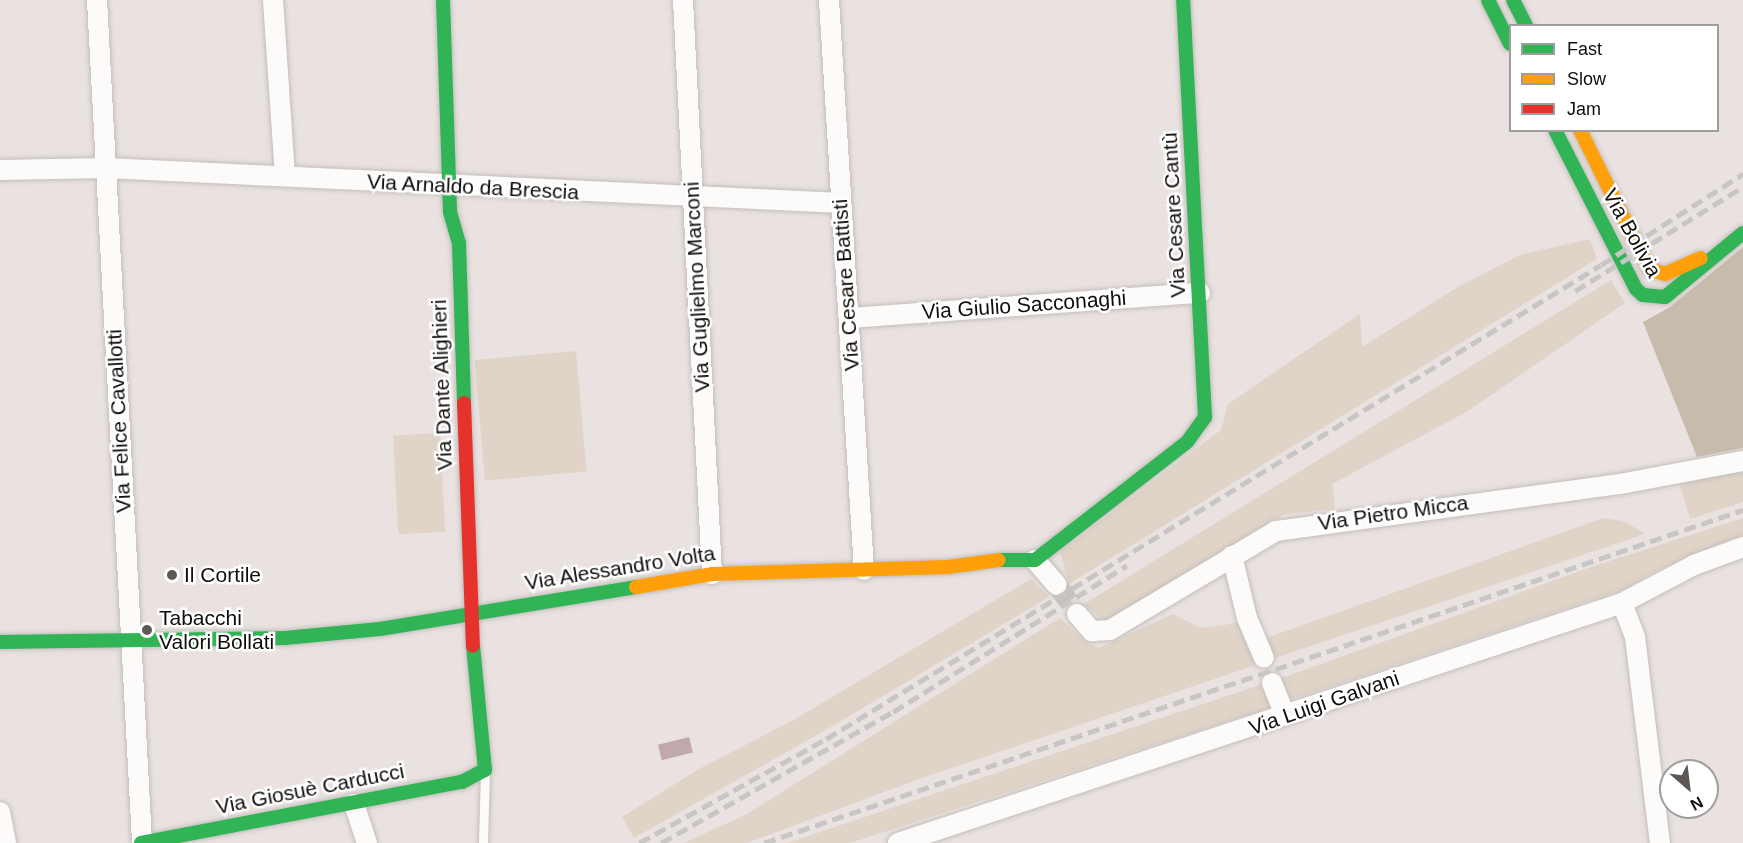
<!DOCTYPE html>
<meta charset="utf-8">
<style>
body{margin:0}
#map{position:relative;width:1743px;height:843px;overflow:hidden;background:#e9e2e0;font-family:Arial,sans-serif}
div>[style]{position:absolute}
.green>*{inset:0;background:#dfd4c7;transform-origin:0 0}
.forest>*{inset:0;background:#c7bbac}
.water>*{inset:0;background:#c1a8ac;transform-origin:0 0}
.street-tunnel>*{height:20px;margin-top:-10px;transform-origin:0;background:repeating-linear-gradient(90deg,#c9c2c0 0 20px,transparent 0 30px)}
.roads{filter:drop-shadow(0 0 2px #c3bebc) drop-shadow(0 0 2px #c3bebc)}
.lane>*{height:9px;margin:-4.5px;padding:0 4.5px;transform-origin:4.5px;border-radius:4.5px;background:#fcfbfa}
.street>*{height:20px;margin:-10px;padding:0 10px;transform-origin:10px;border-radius:10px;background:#fcfbfa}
.fast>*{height:14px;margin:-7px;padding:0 7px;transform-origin:7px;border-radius:7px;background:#30b455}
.slow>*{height:14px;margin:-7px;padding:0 7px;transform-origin:7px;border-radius:7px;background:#ff9f0a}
.jam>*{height:14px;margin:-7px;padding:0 7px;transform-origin:7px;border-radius:7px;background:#e5322d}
.rail>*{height:4.5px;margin-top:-2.25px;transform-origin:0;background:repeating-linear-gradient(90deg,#c8c6c5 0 12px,transparent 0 18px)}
.dots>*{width:16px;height:16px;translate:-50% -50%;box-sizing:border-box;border:3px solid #fff;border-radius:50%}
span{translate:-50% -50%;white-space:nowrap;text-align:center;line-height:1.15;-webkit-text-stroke:5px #fff;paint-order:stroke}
.street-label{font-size:21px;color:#110d0b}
.poi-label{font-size:21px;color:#110d0b}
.left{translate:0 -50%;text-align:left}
.legend{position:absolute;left:1509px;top:24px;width:210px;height:108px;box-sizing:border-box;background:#fff;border:2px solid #a09e9d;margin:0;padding:8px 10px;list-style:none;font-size:18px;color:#110d0b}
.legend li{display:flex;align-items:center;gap:12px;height:30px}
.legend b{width:30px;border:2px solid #a09e9d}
.north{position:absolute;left:1659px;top:759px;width:60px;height:60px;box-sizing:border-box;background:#fff;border:2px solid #a09e9d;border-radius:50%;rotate:152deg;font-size:16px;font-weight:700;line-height:24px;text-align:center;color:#110d0b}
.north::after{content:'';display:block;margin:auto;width:21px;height:27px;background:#5d5856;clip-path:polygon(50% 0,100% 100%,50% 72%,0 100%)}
</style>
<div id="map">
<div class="green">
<i style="clip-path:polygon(1590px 239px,1597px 259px,1069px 584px,1060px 552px,1221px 430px,1228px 404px,1360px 314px,1362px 347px,1458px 287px,1520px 255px)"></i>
<i style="clip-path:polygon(1611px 280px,1625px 303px,1468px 411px,1332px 484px,1335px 509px,1285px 514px,1105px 623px,1084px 604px)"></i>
<i style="left:576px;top:351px;width:121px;height:102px;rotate:85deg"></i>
<i style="left:440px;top:433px;width:99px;height:47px;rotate:87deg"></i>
<i style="clip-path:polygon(1743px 468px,1743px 502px,1690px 519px,1679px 481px)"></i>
<i style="clip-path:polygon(1603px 518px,1626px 522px,1645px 534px,1269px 660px,1264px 639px)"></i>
<i style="clip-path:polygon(1743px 518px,1743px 535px,1658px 570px,1623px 590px,1289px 700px,1279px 679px,1594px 566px)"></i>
<i style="clip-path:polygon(1031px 579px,1049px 597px,824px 731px,634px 838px,622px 817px,699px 769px,795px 719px)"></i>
<i style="clip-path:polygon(1173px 614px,1201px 628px,1238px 623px,1256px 665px,919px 779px,747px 843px,684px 843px,747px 814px,1060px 618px,1084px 641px,1099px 648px)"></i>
<i style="clip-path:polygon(1263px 684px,1272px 707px,850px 843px,787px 843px)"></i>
</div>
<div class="forest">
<i style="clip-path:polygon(1743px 247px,1743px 448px,1697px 457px,1643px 322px,1670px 307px)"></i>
</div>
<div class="water">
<i style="left:689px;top:737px;width:16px;height:32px;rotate:76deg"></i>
</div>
<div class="street-tunnel">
<i style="left:1057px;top:585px;width:35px;rotate:55deg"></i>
</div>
<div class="roads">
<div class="lane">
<i style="left:483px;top:843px;width:70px;rotate:-88.4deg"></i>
</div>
<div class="street">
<i style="left:97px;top:0;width:844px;rotate:86.94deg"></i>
<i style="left:273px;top:0;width:176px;rotate:86.1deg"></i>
<i style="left:683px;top:0;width:575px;rotate:87.11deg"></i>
<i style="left:829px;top:0;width:571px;rotate:86.49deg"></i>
<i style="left:0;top:170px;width:106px;rotate:-1.1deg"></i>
<i style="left:106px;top:168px;width:736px;rotate:2.73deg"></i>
<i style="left:849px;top:318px;width:352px;rotate:-4.1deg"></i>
<i style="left:1232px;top:556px;width:64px;rotate:76.4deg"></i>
<i style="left:1247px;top:618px;width:43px;rotate:67deg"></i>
<i style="left:1035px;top:560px;width:33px;rotate:49deg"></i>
<i style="left:1622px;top:603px;width:36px;rotate:69deg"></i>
<i style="left:1635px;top:637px;width:208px;rotate:83.1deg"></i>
<i style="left:1077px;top:614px;width:23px;rotate:49deg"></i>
<i style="left:1092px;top:631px;width:18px;rotate:-3deg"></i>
<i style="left:1110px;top:630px;width:193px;rotate:-30.8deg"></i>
<i style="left:1276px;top:531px;width:347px;rotate:-7.8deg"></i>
<i style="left:1620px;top:484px;width:125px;rotate:-10.6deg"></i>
<i style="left:1272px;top:683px;width:35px;rotate:68deg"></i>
<i style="left:354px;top:804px;width:41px;rotate:71.6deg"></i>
<i style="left:0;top:812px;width:32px;rotate:79deg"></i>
<i style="left:898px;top:843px;width:763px;rotate:-18.34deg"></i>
<i style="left:1622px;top:603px;width:81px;rotate:-27.8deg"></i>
<i style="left:1694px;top:565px;width:52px;rotate:-20.2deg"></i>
</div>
<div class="fast">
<i style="left:443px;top:0;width:212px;rotate:88.1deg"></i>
<i style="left:450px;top:212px;width:32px;rotate:74deg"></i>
<i style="left:459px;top:243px;width:160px;rotate:88.2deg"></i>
<i style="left:1488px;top:0;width:49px;rotate:63.4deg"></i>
<i style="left:1513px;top:0;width:29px;rotate:63deg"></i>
<i style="left:1555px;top:130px;width:178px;rotate:63deg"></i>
<i style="left:1636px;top:289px;width:9px;rotate:41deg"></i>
<i style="left:1643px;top:295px;width:22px;rotate:5deg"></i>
<i style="left:1665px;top:297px;width:101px;rotate:-39.4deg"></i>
<i style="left:999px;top:560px;width:36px"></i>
<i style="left:1035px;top:560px;width:192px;rotate:-37.8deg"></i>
<i style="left:1187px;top:442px;width:31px;rotate:-54deg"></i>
<i style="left:1205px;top:417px;width:418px;rotate:-93deg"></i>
<i style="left:0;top:642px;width:285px;rotate:-0.8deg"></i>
<i style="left:285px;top:638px;width:95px;rotate:-5.4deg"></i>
<i style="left:380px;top:629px;width:259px;rotate:-9.3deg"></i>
<i style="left:141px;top:843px;width:327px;rotate:-10.8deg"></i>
<i style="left:462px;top:782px;width:26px;rotate:-28deg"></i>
<i style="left:485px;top:770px;width:125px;rotate:-95.5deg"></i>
</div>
<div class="slow">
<i style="left:1580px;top:130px;width:155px;rotate:63.6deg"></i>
<i style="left:1649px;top:269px;width:17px;rotate:17deg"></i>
<i style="left:1665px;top:274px;width:39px;rotate:-24deg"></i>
<i style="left:636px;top:587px;width:77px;rotate:-9.7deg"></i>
<i style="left:712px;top:574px;width:236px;rotate:-1.7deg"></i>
<i style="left:948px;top:567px;width:51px;rotate:-7.8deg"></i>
</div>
<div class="jam">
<i style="left:464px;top:403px;width:243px;rotate:87.9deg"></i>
</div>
</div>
<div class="rail">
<i style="left:1575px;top:291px;width:198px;rotate:-31.8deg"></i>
<i style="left:639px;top:843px;width:214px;rotate:-29.1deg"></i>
<i style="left:826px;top:739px;width:908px;rotate:-31.45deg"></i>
<i style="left:1601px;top:265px;width:169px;rotate:-32.7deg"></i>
<i style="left:661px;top:843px;width:266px;rotate:-29.5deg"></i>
<i style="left:893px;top:712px;width:276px;rotate:-32.1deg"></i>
<i style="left:764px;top:843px;width:1034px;rotate:-18.79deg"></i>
</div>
<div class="dots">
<i style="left:172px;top:575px;background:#5d5856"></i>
<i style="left:147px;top:630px;background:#5d5856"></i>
</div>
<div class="street-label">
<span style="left:473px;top:187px;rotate:3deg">Via Arnaldo da Brescia</span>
<span style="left:1174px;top:215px;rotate:-93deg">Via Cesare Cantù</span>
<span style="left:1632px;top:233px;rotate:61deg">Via Bolivia</span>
<span style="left:846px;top:285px;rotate:-94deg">Via Cesare Battisti</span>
<span style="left:697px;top:287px;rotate:-93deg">Via Guglielmo Marconi</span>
<span style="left:1024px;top:305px;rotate:-4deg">Via Giulio Sacconaghi</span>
<span style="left:442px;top:385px;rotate:-92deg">Via Dante Alighieri</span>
<span style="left:119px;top:421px;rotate:-93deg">Via Felice Cavallotti</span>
<span style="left:1393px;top:513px;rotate:-8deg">Via Pietro Micca</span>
<span style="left:620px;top:568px;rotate:-9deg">Via Alessandro Volta</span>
<span style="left:1324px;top:703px;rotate:-19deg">Via Luigi Galvani</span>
<span style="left:310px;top:789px;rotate:-11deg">Via Giosuè Carducci</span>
</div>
<div class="poi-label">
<span class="left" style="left:184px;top:575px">Il Cortile</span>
<span class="left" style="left:159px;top:630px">Tabacchi<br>Valori Bollati</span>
</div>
<ul class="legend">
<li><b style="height:8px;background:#30b455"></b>Fast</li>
<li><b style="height:8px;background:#ff9f0a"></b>Slow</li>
<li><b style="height:8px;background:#e5322d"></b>Jam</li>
</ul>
<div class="north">N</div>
</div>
